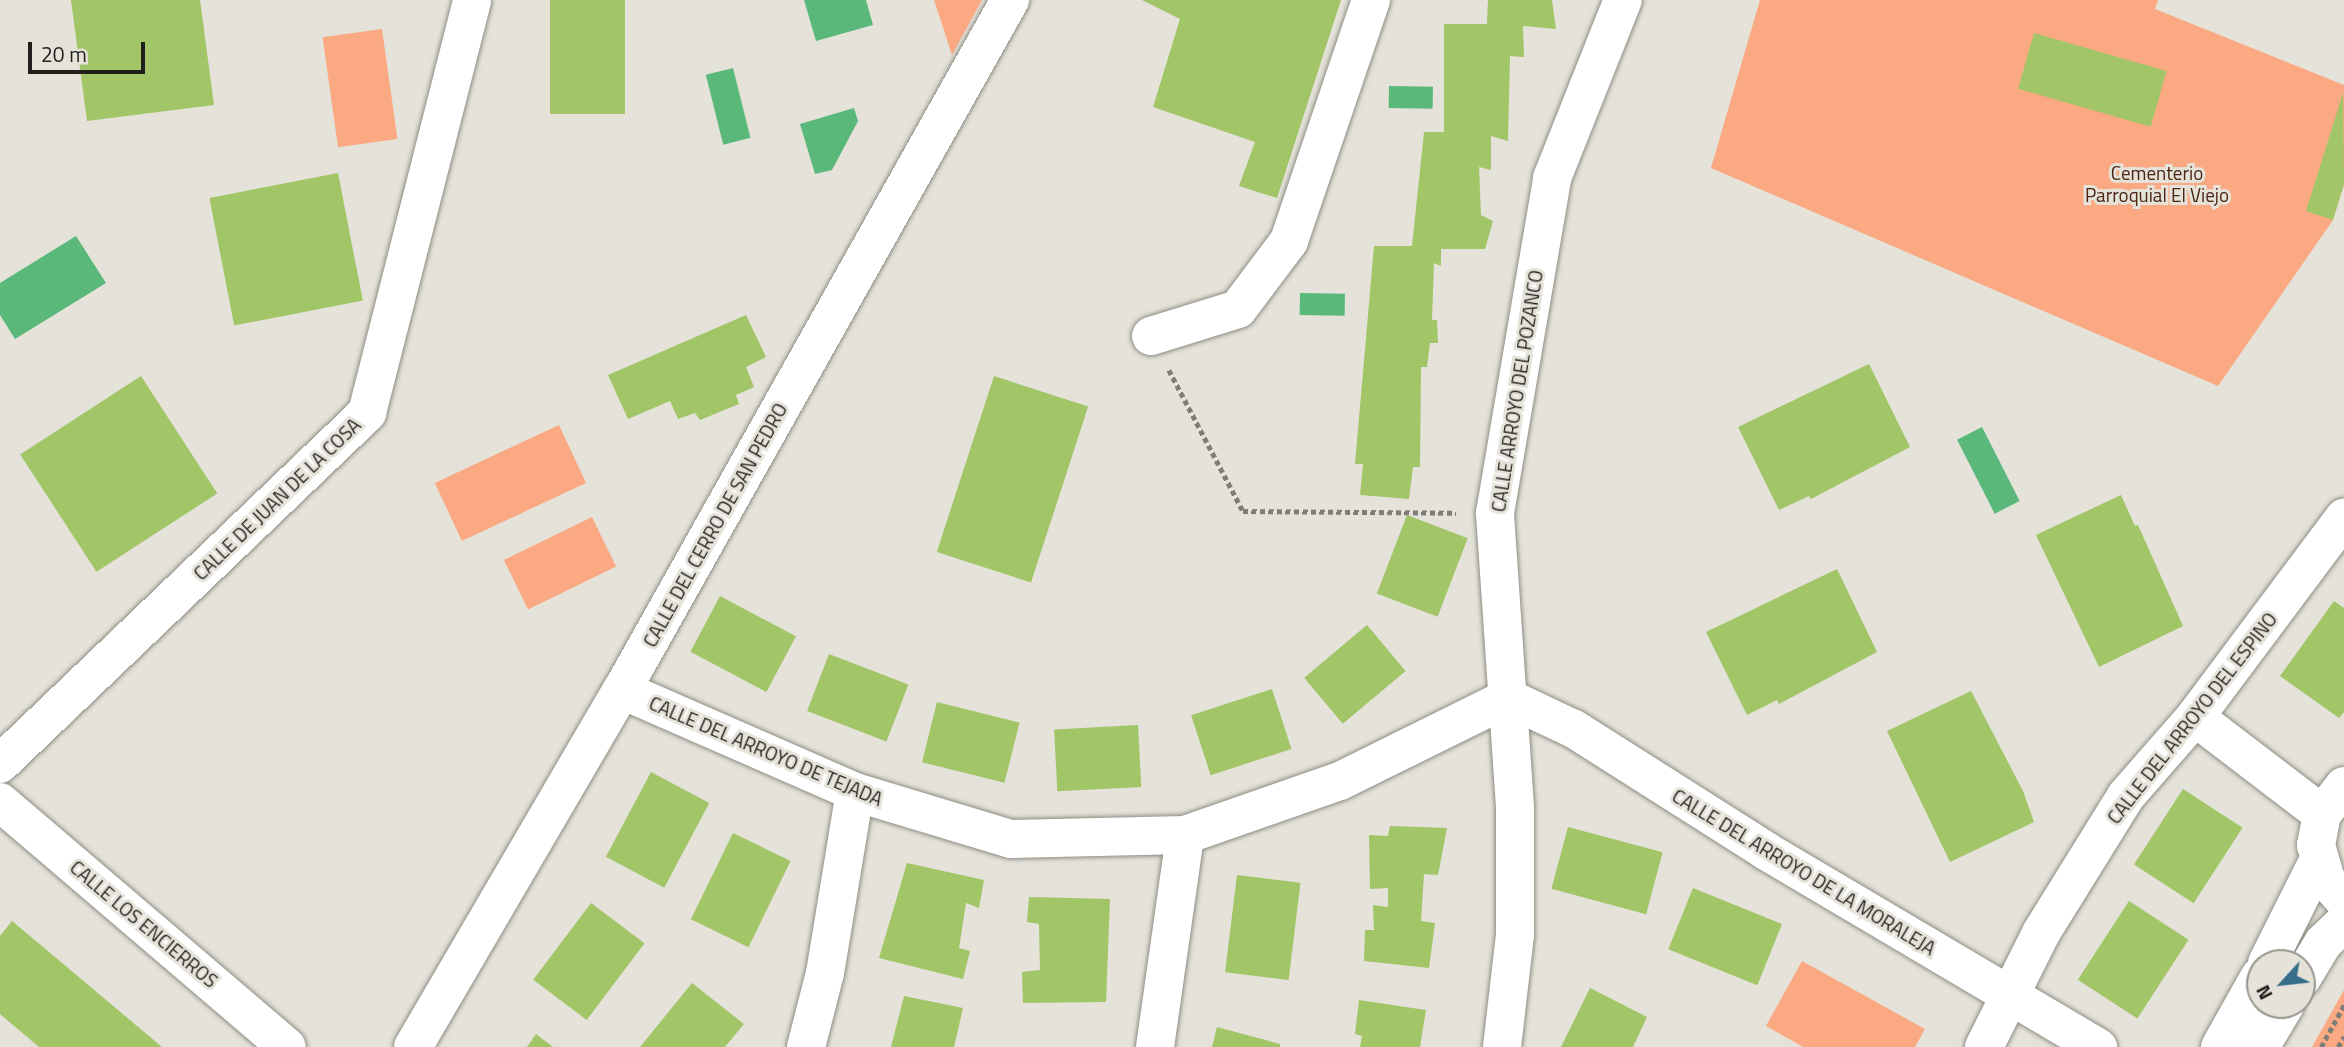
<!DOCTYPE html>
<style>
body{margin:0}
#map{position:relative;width:2344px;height:1047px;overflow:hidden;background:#e4e2d9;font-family:"Titillium Web",sans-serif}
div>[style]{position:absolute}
.green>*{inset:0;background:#faa982;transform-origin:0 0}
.water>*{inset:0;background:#5ab87a;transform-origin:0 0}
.building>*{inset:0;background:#a1c567;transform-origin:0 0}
.path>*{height:4.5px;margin-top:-2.25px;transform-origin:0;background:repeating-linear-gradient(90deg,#7f7d77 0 5px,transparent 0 8.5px)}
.roads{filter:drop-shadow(0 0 2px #8e8d84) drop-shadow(0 0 2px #8e8d84)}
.minor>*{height:38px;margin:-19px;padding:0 19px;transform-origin:19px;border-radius:19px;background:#fff}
.major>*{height:38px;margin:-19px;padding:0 19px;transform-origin:19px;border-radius:19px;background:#fff}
span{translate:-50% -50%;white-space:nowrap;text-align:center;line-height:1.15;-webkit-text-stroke:6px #e4e2d9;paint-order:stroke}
.park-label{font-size:19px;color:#4b2613}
.street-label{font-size:19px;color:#201f1c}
.north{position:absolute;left:2246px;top:949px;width:70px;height:70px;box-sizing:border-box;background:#e4e2d9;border:2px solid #96948d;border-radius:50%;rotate:243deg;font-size:19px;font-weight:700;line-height:28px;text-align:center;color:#201f1c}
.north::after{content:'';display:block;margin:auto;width:24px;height:32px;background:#386e8a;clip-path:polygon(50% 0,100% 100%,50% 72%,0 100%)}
.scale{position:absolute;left:28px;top:42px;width:117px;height:32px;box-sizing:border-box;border:4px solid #201f1c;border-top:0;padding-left:9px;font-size:21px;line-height:24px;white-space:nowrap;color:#201f1c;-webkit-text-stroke:5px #e4e2d9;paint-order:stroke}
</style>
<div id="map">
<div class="green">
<i style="clip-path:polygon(934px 0,982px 0,952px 55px)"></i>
<i style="clip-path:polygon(1760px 0,2158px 0,2155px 9px,2344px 85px,2344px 184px,2333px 220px,2218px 386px,1711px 168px)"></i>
<i style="left:382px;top:29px;width:111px;height:60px;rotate:82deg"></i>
<i style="left:559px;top:425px;width:64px;height:137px;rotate:65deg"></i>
<i style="left:592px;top:517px;width:55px;height:98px;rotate:64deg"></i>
<i style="clip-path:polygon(1802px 961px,1925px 1029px,1915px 1047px,1803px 1047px,1766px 1026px)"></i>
<i style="clip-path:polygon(2344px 990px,2344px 1047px,2312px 1047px)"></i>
</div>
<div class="water">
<i style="clip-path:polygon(804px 0,866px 0,873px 25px,816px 41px)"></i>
<i style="left:733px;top:68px;width:72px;height:28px;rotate:76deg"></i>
<i style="left:1389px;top:86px;width:44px;height:22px;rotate:1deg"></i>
<i style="clip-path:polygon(854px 108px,858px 121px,832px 170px,815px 174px,800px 124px)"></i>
<i style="clip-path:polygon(76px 236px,106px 283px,15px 339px,0 315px,0 283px)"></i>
<i style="left:1300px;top:293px;width:45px;height:22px;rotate:1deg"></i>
<i style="left:1982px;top:427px;width:83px;height:28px;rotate:63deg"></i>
</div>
<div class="building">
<i style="clip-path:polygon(71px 0,200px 0,214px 105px,87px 121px)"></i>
<i style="left:550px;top:0;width:75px;height:114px"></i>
<i style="clip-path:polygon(1142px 0,1341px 0,1277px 198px,1239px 186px,1255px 142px,1153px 107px,1180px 19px)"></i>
<i style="clip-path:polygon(1488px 0,1552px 0,1556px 29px,1523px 26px,1524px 57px,1510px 56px,1508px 141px,1491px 136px,1491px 170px,1479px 167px,1481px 215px,1493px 221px,1485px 249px,1441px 249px,1441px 266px,1434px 263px,1432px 320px,1437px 320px,1438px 343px,1430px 343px,1427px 367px,1421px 367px,1420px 467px,1413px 467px,1409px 499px,1360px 495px,1363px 464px,1355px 464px,1374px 246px,1412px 246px,1424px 132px,1444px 132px,1444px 24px,1487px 24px)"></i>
<i style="left:2034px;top:33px;width:138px;height:58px;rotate:16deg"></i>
<i style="clip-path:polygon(2343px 93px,2344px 184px,2333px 220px,2306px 211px)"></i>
<i style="left:338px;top:173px;width:130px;height:131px;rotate:79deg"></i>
<i style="clip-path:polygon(746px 315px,766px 357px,746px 367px,754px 387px,736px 395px,739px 404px,700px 420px,695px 413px,678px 419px,670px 401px,628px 419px,608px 375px)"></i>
<i style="clip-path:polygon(1869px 364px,1910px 447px,1811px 499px,1809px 496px,1779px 510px,1738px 427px)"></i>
<i style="left:141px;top:376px;width:140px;height:144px;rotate:57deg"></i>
<i style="left:994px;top:376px;width:99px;height:185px;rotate:18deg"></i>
<i style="clip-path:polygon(2121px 495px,2135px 526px,2138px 525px,2183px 626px,2099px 667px,2036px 535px)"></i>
<i style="left:1407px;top:515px;width:65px;height:84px;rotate:21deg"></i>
<i style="clip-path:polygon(1837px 569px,1877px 652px,1779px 704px,1777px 700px,1747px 715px,1706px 632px)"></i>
<i style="left:720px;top:596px;width:86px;height:63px;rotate:28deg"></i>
<i style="clip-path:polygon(2334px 601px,2344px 608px,2344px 712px,2339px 718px,2280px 676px)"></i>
<i style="left:1367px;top:625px;width:60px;height:82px;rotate:50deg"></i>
<i style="left:829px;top:654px;width:85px;height:61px;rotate:21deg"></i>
<i style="left:1272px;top:689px;width:63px;height:85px;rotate:72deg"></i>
<i style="clip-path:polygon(1971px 691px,2023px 791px,2034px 822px,1950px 862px,1887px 731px)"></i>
<i style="left:937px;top:702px;width:85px;height:62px;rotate:14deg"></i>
<i style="left:1138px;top:725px;width:62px;height:84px;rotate:87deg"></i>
<i style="left:651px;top:772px;width:66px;height:96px;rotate:28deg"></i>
<i style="left:2183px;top:789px;width:71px;height:90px;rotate:33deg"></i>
<i style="clip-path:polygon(1390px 826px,1447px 828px,1438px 875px,1424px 874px,1421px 921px,1435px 923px,1429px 968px,1364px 961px,1365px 930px,1374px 930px,1373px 905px,1388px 907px,1388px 888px,1370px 889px,1369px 835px,1388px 836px)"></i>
<i style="left:1568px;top:827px;width:98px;height:64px;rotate:15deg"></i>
<i style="left:733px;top:833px;width:64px;height:96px;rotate:26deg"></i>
<i style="clip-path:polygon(907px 863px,984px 880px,979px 908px,966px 903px,959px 948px,970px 951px,963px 979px,879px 958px)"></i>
<i style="left:1237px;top:875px;width:64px;height:98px;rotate:7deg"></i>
<i style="left:1693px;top:888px;width:96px;height:66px;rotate:22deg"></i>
<i style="clip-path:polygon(1029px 897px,1110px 899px,1106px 1002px,1023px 1003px,1022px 972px,1040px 970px,1039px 924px,1027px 922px)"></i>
<i style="left:2129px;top:901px;width:71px;height:94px;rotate:33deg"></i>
<i style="left:591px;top:903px;width:67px;height:96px;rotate:37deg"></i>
<i style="clip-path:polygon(12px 921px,55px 957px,162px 1047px,39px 1047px,0 1014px,0 936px)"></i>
<i style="clip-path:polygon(692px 983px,744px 1024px,725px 1047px,640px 1047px)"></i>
<i style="clip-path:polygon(1590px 988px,1647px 1017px,1633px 1047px,1561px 1047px)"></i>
<i style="clip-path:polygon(904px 996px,963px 1008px,954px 1047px,891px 1047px)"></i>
<i style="clip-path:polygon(1359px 1000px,1426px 1010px,1420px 1047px,1360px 1047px,1362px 1036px,1355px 1034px)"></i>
<i style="clip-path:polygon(1217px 1027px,1280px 1044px,1280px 1047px,1212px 1047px)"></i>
<i style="clip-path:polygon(536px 1034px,553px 1047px,527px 1047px)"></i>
</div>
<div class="path">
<i style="left:1169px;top:370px;width:159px;rotate:62.3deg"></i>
<i style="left:1243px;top:511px;width:213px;rotate:0.5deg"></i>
<i style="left:2321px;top:1047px;width:48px;rotate:-61.3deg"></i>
<i style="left:2338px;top:1047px;width:12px;rotate:-59deg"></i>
</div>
<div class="roads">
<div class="minor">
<i style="left:1151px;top:336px;width:91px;rotate:-17.2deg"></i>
<i style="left:1238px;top:309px;width:85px;rotate:-53.1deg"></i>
<i style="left:1289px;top:241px;width:255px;rotate:-71.2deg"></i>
<i style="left:622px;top:690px;width:254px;rotate:23.6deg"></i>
<i style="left:855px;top:792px;width:163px;rotate:16.8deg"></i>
<i style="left:1011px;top:839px;width:174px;rotate:-1.3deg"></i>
<i style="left:1185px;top:835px;width:164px;rotate:-19.2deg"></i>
<i style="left:1340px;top:781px;width:187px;rotate:-26.3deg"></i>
<i style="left:1508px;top:698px;width:73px;rotate:25.2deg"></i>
<i style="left:1574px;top:729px;width:227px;rotate:32.4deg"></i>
<i style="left:1766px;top:851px;width:386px;rotate:30.6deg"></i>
<i style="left:2195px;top:717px;width:160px;rotate:37.4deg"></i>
<i style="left:0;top:764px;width:508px;rotate:-43.72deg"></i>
<i style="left:367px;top:413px;width:426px;rotate:-75.7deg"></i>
<i style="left:0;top:802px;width:377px;rotate:40.5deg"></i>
<i style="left:413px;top:1047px;width:414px;rotate:-59.7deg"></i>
<i style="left:622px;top:690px;width:792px;rotate:-60.65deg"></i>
<i style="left:806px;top:1047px;width:76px;rotate:-75.6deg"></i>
<i style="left:825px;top:973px;width:183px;rotate:-80.6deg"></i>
<i style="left:1155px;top:1047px;width:214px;rotate:-81.9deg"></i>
<i style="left:1502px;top:1047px;width:113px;rotate:-83.4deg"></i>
<i style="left:1515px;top:935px;width:128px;rotate:-90deg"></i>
<i style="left:1515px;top:807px;width:295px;rotate:-93.9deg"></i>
<i style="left:1495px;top:513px;width:340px;rotate:-80.3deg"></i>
<i style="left:1552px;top:178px;width:192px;rotate:-68.3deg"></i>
<i style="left:1984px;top:1047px;width:127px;rotate:-63.4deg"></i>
<i style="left:2041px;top:933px;width:161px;rotate:-58.2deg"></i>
<i style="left:2126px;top:796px;width:105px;rotate:-48.9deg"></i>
<i style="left:2195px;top:717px;width:249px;rotate:-53.2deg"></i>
</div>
<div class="major">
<i style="left:2344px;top:786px;width:36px;rotate:128deg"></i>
<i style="left:2322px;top:814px;width:32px;rotate:101deg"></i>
<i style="left:2316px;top:845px;width:36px;rotate:74deg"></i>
<i style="left:2326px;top:880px;width:27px;rotate:48deg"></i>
<i style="left:2267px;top:963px;width:114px;rotate:-63.4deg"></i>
<i style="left:2302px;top:978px;width:41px;rotate:-59deg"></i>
<i style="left:2323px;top:943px;width:29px;rotate:-44deg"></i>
<i style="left:2220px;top:1047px;width:81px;rotate:-60.6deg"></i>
<i style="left:2260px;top:1047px;width:49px;rotate:-59.2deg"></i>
</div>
</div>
<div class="park-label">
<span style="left:2157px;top:184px">Cementerio<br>Parroquial El Viejo</span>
</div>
<div class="street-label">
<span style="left:1517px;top:391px;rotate:-81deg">CALLE ARROYO DEL POZANCO</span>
<span style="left:277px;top:499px;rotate:-44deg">CALLE DE JUAN DE LA COSA</span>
<span style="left:715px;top:525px;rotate:-61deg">CALLE DEL CERRO DE SAN PEDRO</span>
<span style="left:2192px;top:718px;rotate:-52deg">CALLE DEL ARROYO DEL ESPINO</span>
<span style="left:766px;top:751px;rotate:23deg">CALLE DEL ARROYO DE TEJADA</span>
<span style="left:1804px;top:872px;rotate:31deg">CALLE DEL ARROYO DE LA MORALEJA</span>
<span style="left:144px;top:924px;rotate:40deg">CALLE LOS ENCIERROS</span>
</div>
<div class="north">N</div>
<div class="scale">20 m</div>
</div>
